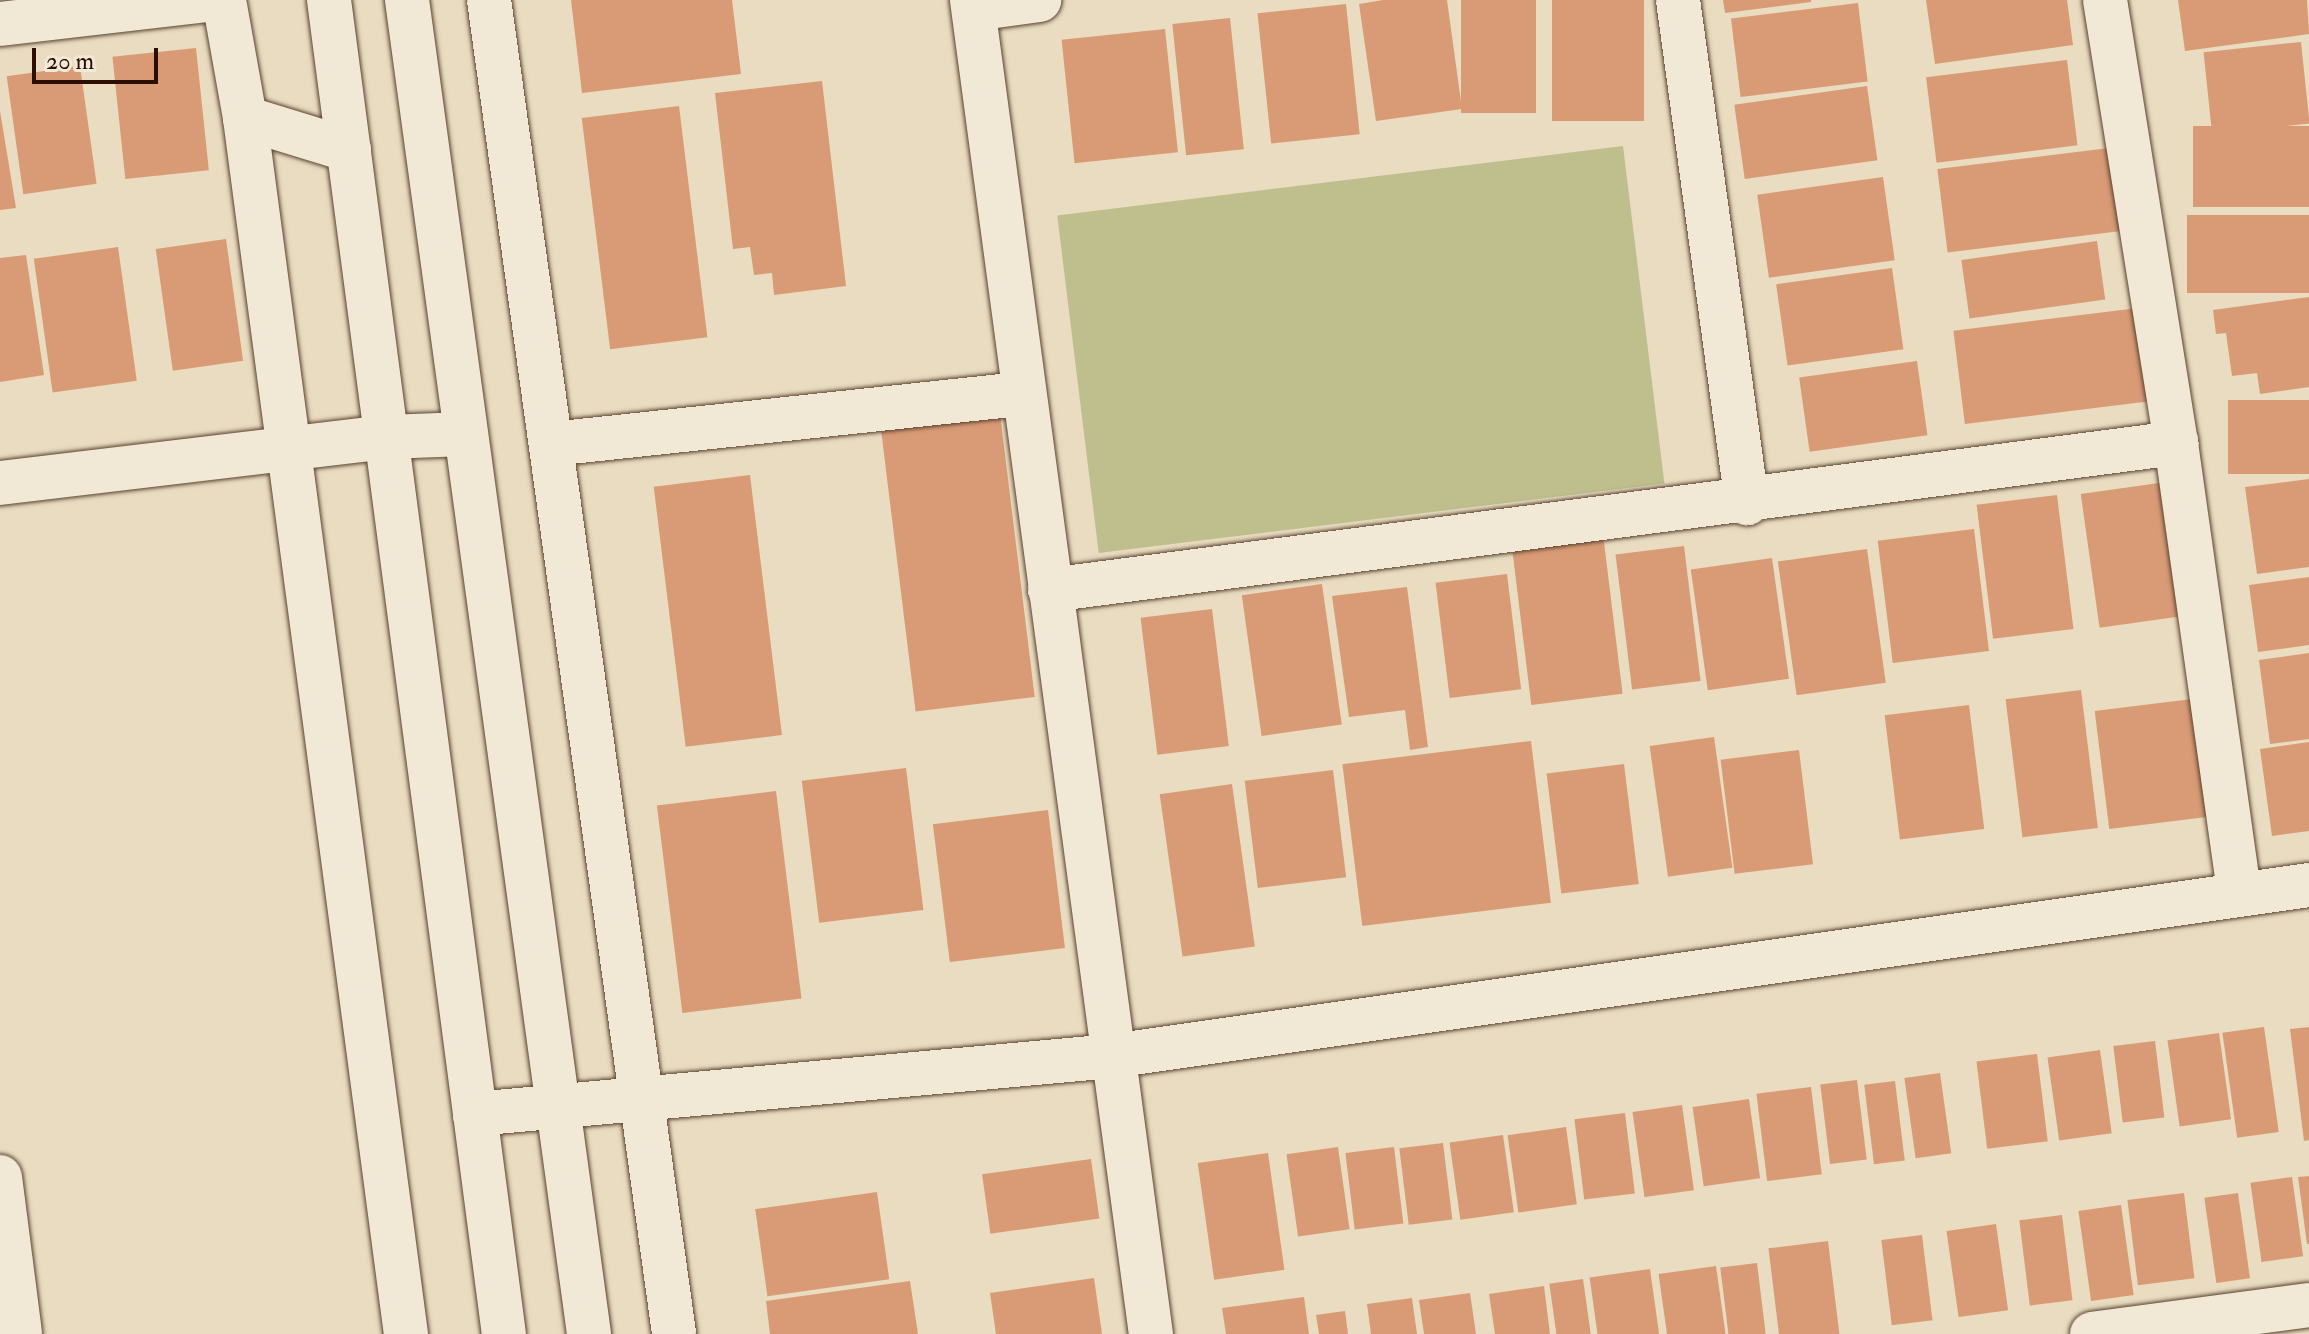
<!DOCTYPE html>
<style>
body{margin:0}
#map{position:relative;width:2309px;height:1334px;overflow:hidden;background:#e9dcc0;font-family:"IM FELL Double Pica",serif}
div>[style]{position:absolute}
.green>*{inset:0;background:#bfbe8d;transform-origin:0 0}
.building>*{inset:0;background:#d99b76;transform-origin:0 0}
.roads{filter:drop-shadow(0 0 2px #5b4230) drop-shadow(0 0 2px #5b4230)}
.minor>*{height:44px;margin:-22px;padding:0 22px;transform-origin:22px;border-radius:22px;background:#f1e8d6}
.tertiary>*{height:44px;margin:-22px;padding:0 22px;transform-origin:22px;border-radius:22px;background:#f1e8d6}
span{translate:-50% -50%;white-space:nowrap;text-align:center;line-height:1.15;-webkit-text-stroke:6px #f1e8d6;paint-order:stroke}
.scale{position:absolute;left:32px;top:48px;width:126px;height:36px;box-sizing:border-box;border:4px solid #2c0f00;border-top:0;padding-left:10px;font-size:24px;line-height:28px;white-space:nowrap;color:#2c0f00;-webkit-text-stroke:6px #f1e8d6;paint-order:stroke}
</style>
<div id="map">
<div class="green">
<i style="left:1623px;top:146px;width:340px;height:570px;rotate:83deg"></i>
</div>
<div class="building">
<i style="clip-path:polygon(571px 0,732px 0,741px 74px,582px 93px)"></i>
<i style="clip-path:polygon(1383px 0,1447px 0,1462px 109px,1376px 121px,1359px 4px)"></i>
<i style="left:1461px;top:0;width:75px;height:113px"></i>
<i style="left:1552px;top:0;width:92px;height:121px"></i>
<i style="clip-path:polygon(1723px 0,1811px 0,1811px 2px,1725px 13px)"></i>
<i style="clip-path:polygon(1926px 0,2067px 0,2073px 45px,1935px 64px)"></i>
<i style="clip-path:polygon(2178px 0,2307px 0,2309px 34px,2185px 51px)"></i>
<i style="left:1858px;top:3px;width:79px;height:128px;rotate:83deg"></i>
<i style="left:1346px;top:4px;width:131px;height:89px;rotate:84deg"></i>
<i style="left:1230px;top:18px;width:132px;height:58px;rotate:84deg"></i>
<i style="left:1165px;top:29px;width:124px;height:104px;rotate:84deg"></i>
<i style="left:2301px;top:42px;width:82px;height:98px;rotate:84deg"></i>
<i style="left:196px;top:48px;width:123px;height:84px;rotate:84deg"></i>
<i style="left:2067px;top:60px;width:86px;height:142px;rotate:83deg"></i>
<i style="left:80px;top:66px;width:119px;height:74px;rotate:82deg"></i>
<i style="clip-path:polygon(822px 81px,846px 286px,774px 295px,772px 273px,754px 275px,750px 247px,733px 249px,715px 93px)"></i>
<i style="left:1867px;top:86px;width:75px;height:134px;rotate:82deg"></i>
<i style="left:679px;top:106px;width:233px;height:98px;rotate:83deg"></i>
<i style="clip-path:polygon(0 111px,16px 208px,0 210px)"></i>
<i style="left:2309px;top:126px;width:81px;height:116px;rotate:90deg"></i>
<i style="left:2117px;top:147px;width:84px;height:181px;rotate:83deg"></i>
<i style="left:1883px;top:177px;width:84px;height:127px;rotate:82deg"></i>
<i style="left:2309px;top:215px;width:78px;height:122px;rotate:90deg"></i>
<i style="left:226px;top:239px;width:123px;height:71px;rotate:82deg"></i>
<i style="left:2097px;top:241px;width:59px;height:137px;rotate:82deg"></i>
<i style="left:118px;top:247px;width:135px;height:85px;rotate:82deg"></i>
<i style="clip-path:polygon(26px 255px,44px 375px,0 382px,0 258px)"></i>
<i style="left:1892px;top:268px;width:82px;height:117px;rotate:82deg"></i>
<i style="clip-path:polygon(2309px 297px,2309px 387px,2260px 394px,2257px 373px,2232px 376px,2226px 333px,2216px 334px,2213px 310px)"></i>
<i style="left:2138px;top:308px;width:94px;height:186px;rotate:83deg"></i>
<i style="left:1917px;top:361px;width:75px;height:119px;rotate:82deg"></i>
<i style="left:2309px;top:400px;width:74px;height:81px;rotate:90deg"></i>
<i style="left:1000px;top:414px;width:285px;height:120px;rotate:83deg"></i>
<i style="left:750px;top:475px;width:262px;height:97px;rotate:83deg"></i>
<i style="clip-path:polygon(2309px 479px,2309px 567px,2257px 574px,2245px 487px)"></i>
<i style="left:2159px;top:483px;width:135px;height:79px;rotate:82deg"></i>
<i style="left:2057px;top:495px;width:135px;height:81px;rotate:83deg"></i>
<i style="left:1974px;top:529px;width:123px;height:97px;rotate:83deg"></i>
<i style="left:1603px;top:534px;width:161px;height:92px;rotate:83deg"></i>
<i style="left:1684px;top:546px;width:136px;height:69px;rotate:83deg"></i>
<i style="left:1867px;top:549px;width:135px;height:90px;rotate:82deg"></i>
<i style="left:1772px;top:558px;width:122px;height:82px;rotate:82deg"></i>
<i style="left:1507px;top:574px;width:116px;height:72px;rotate:83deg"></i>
<i style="clip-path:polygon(2309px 577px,2309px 645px,2258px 652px,2249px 585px)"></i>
<i style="left:1322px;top:584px;width:142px;height:81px;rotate:82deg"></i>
<i style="clip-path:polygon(1407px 587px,1428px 747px,1410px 750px,1405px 710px,1349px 717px,1332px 596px)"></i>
<i style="left:1212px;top:609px;width:138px;height:72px;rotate:83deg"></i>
<i style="clip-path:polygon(2309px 653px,2309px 739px,2270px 744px,2259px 660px)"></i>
<i style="left:2081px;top:690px;width:139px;height:76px;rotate:83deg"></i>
<i style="left:2192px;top:699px;width:119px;height:98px;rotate:83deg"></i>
<i style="left:1969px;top:705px;width:125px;height:85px;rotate:83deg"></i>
<i style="left:1714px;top:737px;width:132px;height:65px;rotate:82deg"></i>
<i style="left:1531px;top:741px;width:163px;height:190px;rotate:83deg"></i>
<i style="clip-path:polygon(2309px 742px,2309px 831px,2272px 836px,2260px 749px)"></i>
<i style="left:1799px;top:750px;width:115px;height:79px;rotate:83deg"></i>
<i style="left:1624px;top:764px;width:121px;height:78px;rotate:83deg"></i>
<i style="left:906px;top:768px;width:143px;height:105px;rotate:83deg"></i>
<i style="left:1333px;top:770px;width:108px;height:89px;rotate:83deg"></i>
<i style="left:1232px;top:784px;width:164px;height:73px;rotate:82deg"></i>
<i style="left:776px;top:791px;width:209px;height:120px;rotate:83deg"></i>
<i style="left:1048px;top:810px;width:139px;height:116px;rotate:83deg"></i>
<i style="left:2264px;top:1027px;width:106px;height:42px;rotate:82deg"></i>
<i style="clip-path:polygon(2309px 1027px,2309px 1140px,2304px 1141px,2290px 1029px)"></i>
<i style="left:2219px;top:1033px;width:87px;height:52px;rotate:82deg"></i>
<i style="left:2155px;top:1041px;width:77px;height:42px;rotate:83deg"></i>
<i style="left:2100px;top:1050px;width:84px;height:53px;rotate:82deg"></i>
<i style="left:2037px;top:1054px;width:88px;height:61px;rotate:83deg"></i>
<i style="left:1940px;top:1073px;width:81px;height:36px;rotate:82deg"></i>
<i style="left:1857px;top:1080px;width:80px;height:37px;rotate:83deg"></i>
<i style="left:1895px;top:1081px;width:80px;height:31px;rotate:83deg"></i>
<i style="left:1811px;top:1087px;width:88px;height:55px;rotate:83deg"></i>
<i style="left:1749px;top:1099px;width:80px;height:57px;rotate:82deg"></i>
<i style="left:1682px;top:1105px;width:86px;height:50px;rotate:82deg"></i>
<i style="left:1625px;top:1113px;width:81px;height:51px;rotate:83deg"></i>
<i style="left:1566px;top:1127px;width:78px;height:59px;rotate:82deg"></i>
<i style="left:1503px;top:1135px;width:78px;height:54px;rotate:82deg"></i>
<i style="left:1443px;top:1143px;width:77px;height:44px;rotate:83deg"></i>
<i style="left:1338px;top:1147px;width:83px;height:52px;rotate:82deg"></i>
<i style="left:1394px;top:1147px;width:77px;height:49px;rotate:83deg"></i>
<i style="left:1268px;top:1153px;width:118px;height:71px;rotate:82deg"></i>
<i style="left:1091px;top:1159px;width:60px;height:110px;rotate:82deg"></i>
<i style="clip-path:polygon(2309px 1176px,2309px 1244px,2307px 1244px,2298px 1177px)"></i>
<i style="left:2292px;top:1177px;width:80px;height:42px;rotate:82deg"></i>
<i style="left:877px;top:1192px;width:88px;height:123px;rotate:82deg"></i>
<i style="left:2184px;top:1193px;width:86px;height:57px;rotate:83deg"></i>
<i style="left:2238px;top:1193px;width:86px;height:34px;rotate:82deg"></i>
<i style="left:2121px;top:1205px;width:91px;height:43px;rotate:82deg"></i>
<i style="left:2062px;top:1215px;width:86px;height:43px;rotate:83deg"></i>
<i style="left:1996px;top:1224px;width:87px;height:50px;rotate:82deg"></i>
<i style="left:1922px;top:1235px;width:86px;height:41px;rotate:83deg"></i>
<i style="left:1828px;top:1241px;width:94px;height:60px;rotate:83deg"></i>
<i style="left:1757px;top:1263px;width:72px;height:37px;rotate:83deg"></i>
<i style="left:1716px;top:1266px;width:69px;height:58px;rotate:82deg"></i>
<i style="left:1650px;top:1269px;width:66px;height:61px;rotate:82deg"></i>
<i style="clip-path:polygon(1094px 1278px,1102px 1334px,996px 1334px,990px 1293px)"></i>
<i style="left:1583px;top:1279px;width:56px;height:34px;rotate:82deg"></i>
<i style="clip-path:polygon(910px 1281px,918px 1334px,770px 1334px,766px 1301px)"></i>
<i style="clip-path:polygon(1544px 1286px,1550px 1334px,1495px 1334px,1489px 1294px)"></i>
<i style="clip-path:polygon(1470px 1293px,1476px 1334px,1424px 1334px,1419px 1300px)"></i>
<i style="clip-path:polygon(1304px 1297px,1309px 1334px,1226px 1334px,1222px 1308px)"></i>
<i style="clip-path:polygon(1412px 1298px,1417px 1334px,1371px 1334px,1367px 1304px)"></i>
<i style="clip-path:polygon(1345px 1311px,1348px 1334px,1319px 1334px,1316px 1315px)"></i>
</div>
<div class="roads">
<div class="minor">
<i style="left:224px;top:0;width:120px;rotate:79.9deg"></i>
<i style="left:245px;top:118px;width:1227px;rotate:82.46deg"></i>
<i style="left:489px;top:0;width:1347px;rotate:82.1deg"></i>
<i style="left:972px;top:0;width:1346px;rotate:82.36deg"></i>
<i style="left:1678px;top:0;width:508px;rotate:82.19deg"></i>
<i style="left:2105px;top:0;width:449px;rotate:80.9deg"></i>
<i style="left:2176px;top:443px;width:455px;rotate:82deg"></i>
<i style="left:974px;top:9px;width:66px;rotate:-7.9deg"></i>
<i style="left:0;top:24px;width:209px;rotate:-6.6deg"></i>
<i style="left:245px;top:118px;width:109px;rotate:17.1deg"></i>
<i style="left:552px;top:444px;width:474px;rotate:-6.1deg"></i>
<i style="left:0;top:483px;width:390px;rotate:-6.8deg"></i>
<i style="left:387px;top:437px;width:78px;rotate:-2.2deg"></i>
<i style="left:1050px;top:590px;width:1136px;rotate:-7.44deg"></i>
<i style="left:0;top:1177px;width:158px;rotate:82.7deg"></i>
<i style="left:2092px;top:1334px;width:219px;rotate:-7.6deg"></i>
</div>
<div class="tertiary">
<i style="left:329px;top:0;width:1345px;rotate:82.53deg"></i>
<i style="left:407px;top:0;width:1346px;rotate:82.23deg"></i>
<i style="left:475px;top:1114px;width:640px;rotate:-5.2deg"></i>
<i style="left:1112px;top:1056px;width:1209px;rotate:-8.13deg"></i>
</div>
</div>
<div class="scale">20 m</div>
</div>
